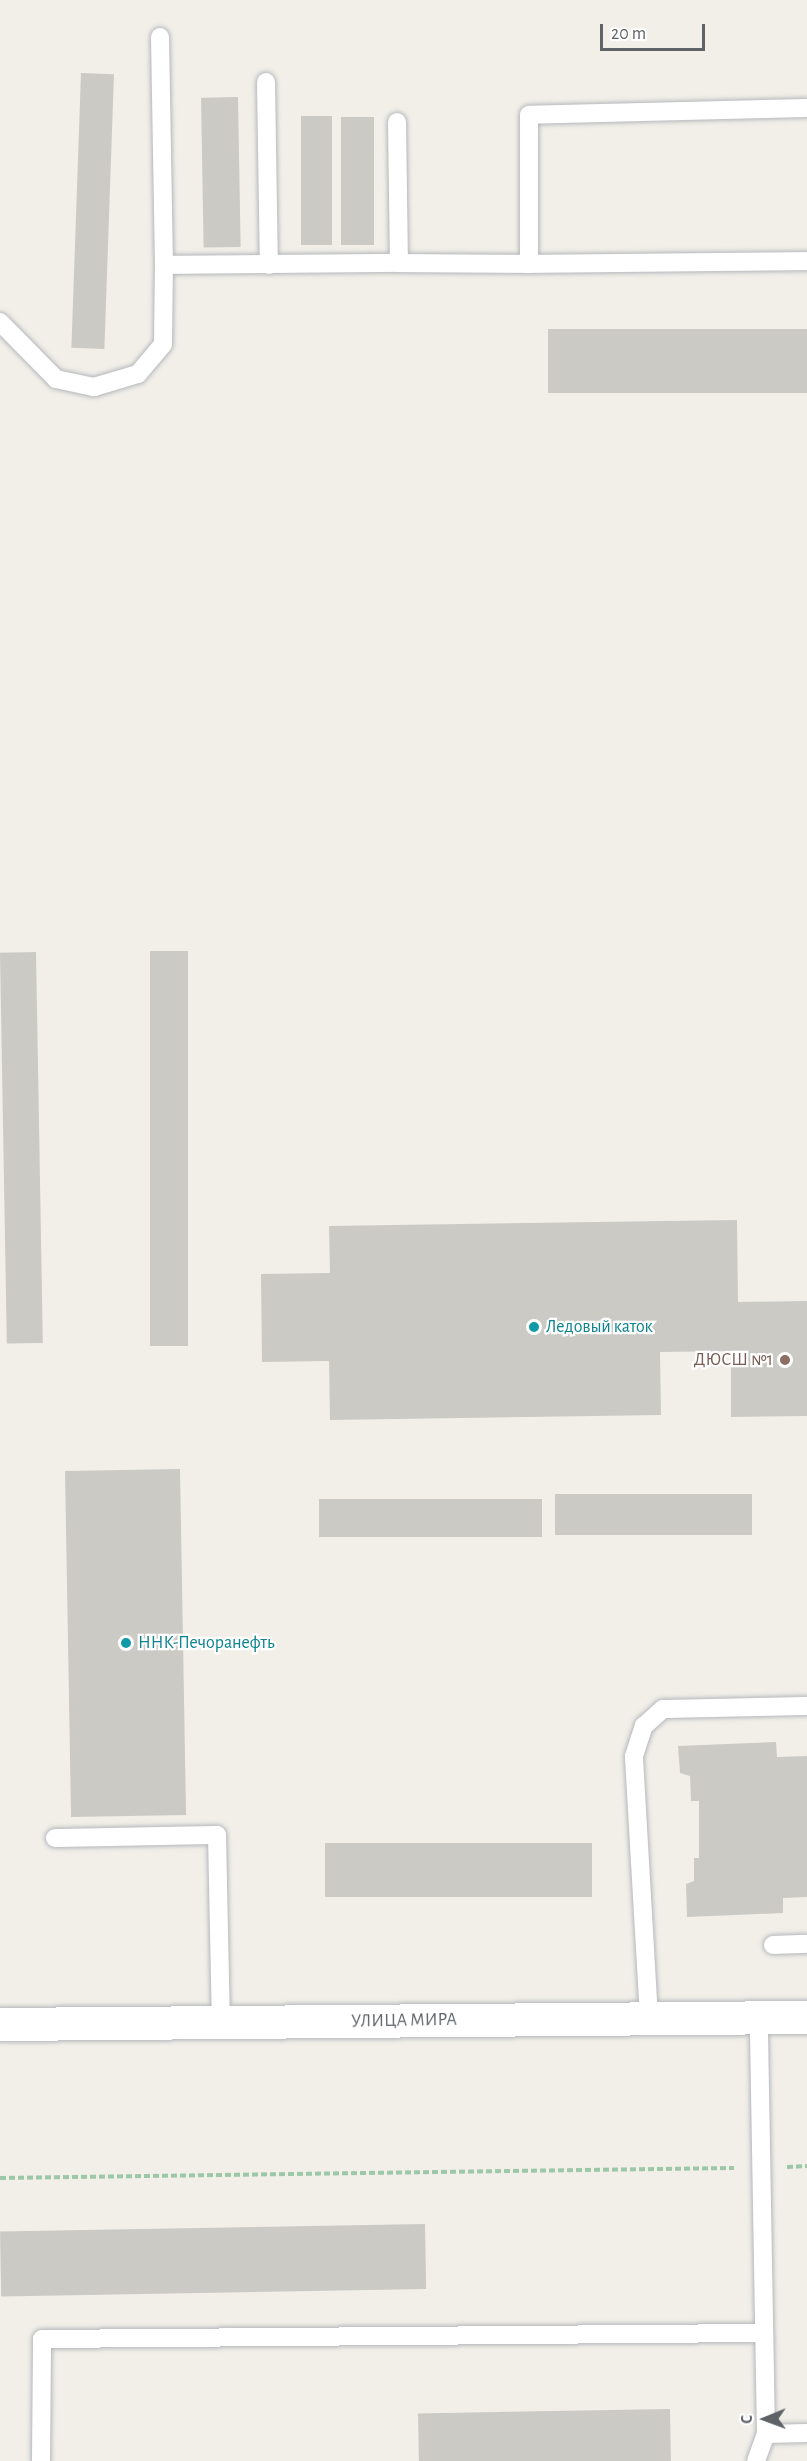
<!DOCTYPE html>
<meta charset="utf-8">
<style>
body{margin:0}
#map{position:relative;width:807px;height:2461px;overflow:hidden;background:#f1efe8;font-family:"Alegreya Sans",sans-serif}
div>[style]{position:absolute}
.building>*{inset:0;background:#cccac5;transform-origin:0 0}
.path>*{height:4px;margin-top:-2px;transform-origin:0;background:repeating-linear-gradient(90deg,#9cc7a9 0 6px,transparent 0 9px)}
.roads{filter:drop-shadow(0 0 2px #b5b8bc) drop-shadow(0 0 2px #b5b8bc)}
.lane>*{height:18px;margin:-9px;padding:0 9px;transform-origin:9px;border-radius:9px;background:#fff}
.secondary>*{height:33px;margin:-16.5px;padding:0 16.5px;transform-origin:16.5px;border-radius:16.5px;background:#fff}
.dots>*{width:16px;height:16px;translate:-50% -50%;box-sizing:border-box;border:3px solid #fff;border-radius:50%}
span{translate:-50% -50%;white-space:nowrap;text-align:center;line-height:1.15;-webkit-text-stroke:4.5px #fff;paint-order:stroke}
.culture-label{font-size:18px;color:#0d838f}
.left{translate:0 -50%;text-align:left}
.education-label{font-size:18px;color:#785e54}
.right{translate:-100% -50%;text-align:right}
.street-label{font-size:18px;color:#5f6368}
.north{position:absolute;left:735px;top:2389px;width:60px;height:60px;-webkit-text-stroke:4px #fff;paint-order:stroke;rotate:269deg;font-size:16px;font-weight:700;line-height:24px;text-align:center;color:#5f6368}
.north::after{content:'';display:block;margin:auto;width:21px;height:27px;background:#5f6368;clip-path:polygon(50% 0,100% 100%,50% 72%,0 100%)}
.scale{position:absolute;left:600px;top:24px;width:105px;height:27px;box-sizing:border-box;border:3px solid #5f6368;border-top:0;padding-left:8px;font-size:18px;line-height:21px;white-space:nowrap;color:#5f6368;-webkit-text-stroke:4px #fff;paint-order:stroke}
</style>
<div id="map">
<div class="building">
<i style="left:81px;top:73px;width:33px;height:275px;rotate:2deg"></i>
<i style="left:238px;top:97px;width:150px;height:37px;rotate:89deg"></i>
<i style="left:332px;top:116px;width:129px;height:31px;rotate:90deg"></i>
<i style="left:341px;top:117px;width:33px;height:128px"></i>
<i style="left:807px;top:329px;width:64px;height:259px;rotate:90deg"></i>
<i style="left:150px;top:951px;width:38px;height:395px"></i>
<i style="left:36px;top:952px;width:391px;height:36px;rotate:89deg"></i>
<i style="clip-path:polygon(737px 1220px,738px 1302px,807px 1301px,807px 1416px,731px 1417px,731px 1351px,660px 1352px,661px 1415px,330px 1420px,329px 1361px,262px 1362px,261px 1274px,330px 1273px,329px 1226px)"></i>
<i style="left:180px;top:1469px;width:346px;height:115px;rotate:89deg"></i>
<i style="left:555px;top:1494px;width:197px;height:41px"></i>
<i style="left:542px;top:1499px;width:38px;height:223px;rotate:90deg"></i>
<i style="clip-path:polygon(776px 1742px,777px 1757px,807px 1756px,807px 1897px,783px 1898px,783px 1913px,687px 1917px,686px 1884px,694px 1881px,694px 1858px,699px 1858px,699px 1801px,691px 1801px,690px 1776px,680px 1773px,678px 1746px)"></i>
<i style="left:325px;top:1843px;width:267px;height:54px"></i>
<i style="left:425px;top:2224px;width:65px;height:425px;rotate:89deg"></i>
<i style="left:670px;top:2409px;width:52px;height:252px;rotate:89deg"></i>
</div>
<div class="path">
<i style="left:787px;top:2167px;width:20px;rotate:-3deg"></i>
<i style="left:0;top:2178px;width:734px;rotate:-0.78deg"></i>
</div>
<div class="roads">
<div class="lane">
<i style="left:160px;top:37px;width:228px;rotate:89deg"></i>
<i style="left:266px;top:82px;width:183px;rotate:89.1deg"></i>
<i style="left:807px;top:108px;width:278px;rotate:178.6deg"></i>
<i style="left:529px;top:115px;width:149px;rotate:90deg"></i>
<i style="left:529px;top:264px;width:278px;rotate:-0.6deg"></i>
<i style="left:397px;top:122px;width:141px;rotate:89.2deg"></i>
<i style="left:399px;top:263px;width:130px;rotate:0.4deg"></i>
<i style="left:0;top:322px;width:80px;rotate:45.5deg"></i>
<i style="left:56px;top:379px;width:39px;rotate:12deg"></i>
<i style="left:94px;top:387px;width:46px;rotate:-16.5deg"></i>
<i style="left:138px;top:374px;width:39px;rotate:-50deg"></i>
<i style="left:163px;top:344px;width:79px;rotate:-89.3deg"></i>
<i style="left:164px;top:265px;width:235px;rotate:-0.5deg"></i>
<i style="left:55px;top:1838px;width:162px;rotate:-1.1deg"></i>
<i style="left:217px;top:1835px;width:187px;rotate:88.8deg"></i>
<i style="left:773px;top:1945px;width:34px;rotate:-2deg"></i>
<i style="left:649px;top:2018px;width:262px;rotate:-93.3deg"></i>
<i style="left:634px;top:1756px;width:32px;rotate:-72deg"></i>
<i style="left:644px;top:1726px;width:25px;rotate:-42deg"></i>
<i style="left:663px;top:1709px;width:144px;rotate:-1.2deg"></i>
<i style="left:766px;top:2434px;width:41px;rotate:-1.4deg"></i>
<i style="left:41px;top:2461px;width:122px;rotate:-89.5deg"></i>
<i style="left:42px;top:2339px;width:722px;rotate:-0.48deg"></i>
<i style="left:756px;top:2461px;width:29px;rotate:-70deg"></i>
<i style="left:766px;top:2434px;width:417px;rotate:-91deg"></i>
</div>
<div class="secondary">
<i style="left:0;top:2024px;width:807px;rotate:-0.5deg"></i>
</div>
</div>
<div class="dots">
<i style="left:534px;top:1327px;background:#0f9aa8"></i>
<i style="left:785px;top:1360px;background:#8d6e63"></i>
<i style="left:126px;top:1643px;background:#0f9aa8"></i>
</div>
<div class="culture-label">
<span class="left" style="left:546px;top:1327px">Ледовый каток</span>
<span class="left" style="left:138px;top:1643px">ННК-Печоранефть</span>
</div>
<div class="education-label">
<span class="right" style="left:773px;top:1360px">ДЮСШ №1</span>
</div>
<div class="street-label">
<span style="left:404px;top:2021px;rotate:-1deg">УЛИЦА МИРА</span>
</div>
<div class="north">С</div>
<div class="scale">20 m</div>
</div>
